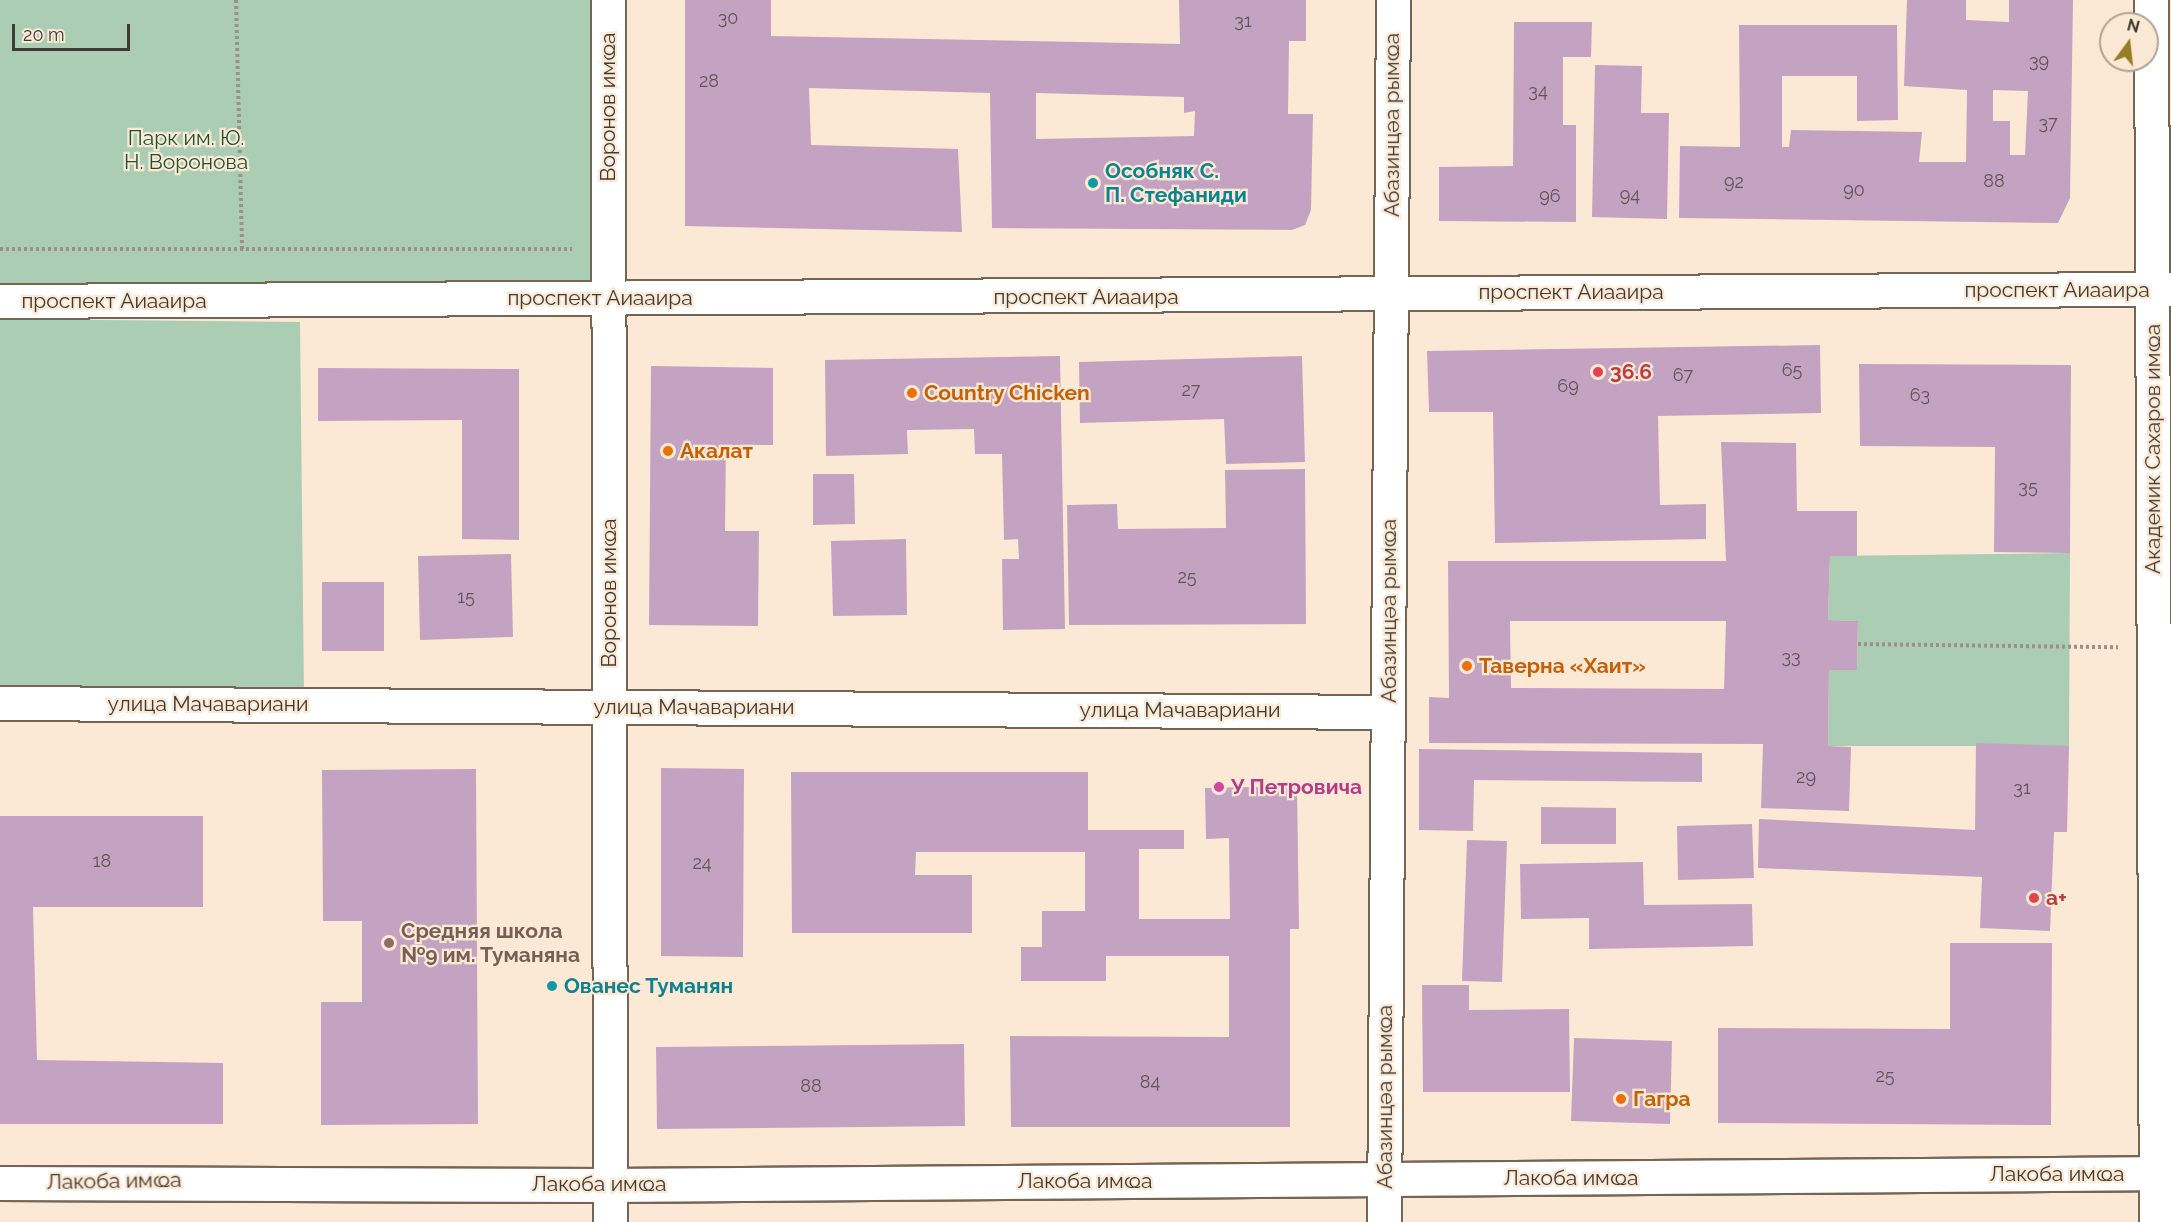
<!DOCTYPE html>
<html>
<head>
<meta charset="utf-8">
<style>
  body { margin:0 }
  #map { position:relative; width:2171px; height:1222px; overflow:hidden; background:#fbe9d5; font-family:Raleway,sans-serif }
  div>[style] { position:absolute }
  .green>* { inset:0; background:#abcdb3 }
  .building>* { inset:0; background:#c4a3c2 }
  .path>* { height:4px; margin-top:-2px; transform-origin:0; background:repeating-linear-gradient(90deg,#9d9183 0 3px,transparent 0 6px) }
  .roads { filter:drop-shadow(2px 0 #756554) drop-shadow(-2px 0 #756554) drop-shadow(0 2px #756554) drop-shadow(0 -2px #756554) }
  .street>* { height:33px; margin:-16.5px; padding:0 16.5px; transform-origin:16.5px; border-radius:16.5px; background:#fff }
  .secondary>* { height:33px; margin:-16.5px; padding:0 16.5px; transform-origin:16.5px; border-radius:16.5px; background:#fff }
  .dots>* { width:16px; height:16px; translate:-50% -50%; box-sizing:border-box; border:3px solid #fbe9d5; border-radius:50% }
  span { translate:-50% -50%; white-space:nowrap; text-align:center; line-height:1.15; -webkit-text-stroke:4.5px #fbe9d5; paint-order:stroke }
  .number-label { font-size:18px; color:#625456 }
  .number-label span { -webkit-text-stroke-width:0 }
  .street-label { font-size:21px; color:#413a32 }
  .park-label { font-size:21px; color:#1b5631 }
  .culture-label { font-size:21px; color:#0d838f; font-weight:700 }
  .left { translate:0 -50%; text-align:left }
  .health-label { font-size:21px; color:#be3a42; font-weight:700 }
  .food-label { font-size:21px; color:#c56008; font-weight:700 }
  .hotel-label { font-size:21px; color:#b23c85; font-weight:700 }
  .education-label { font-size:21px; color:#785e54; font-weight:700 }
  .north { position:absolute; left:2099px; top:12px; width:60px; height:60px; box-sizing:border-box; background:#fbe9d5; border:2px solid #b1a394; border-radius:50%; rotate:15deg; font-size:16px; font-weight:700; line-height:24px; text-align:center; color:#413a32 }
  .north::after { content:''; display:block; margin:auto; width:21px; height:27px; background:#967e25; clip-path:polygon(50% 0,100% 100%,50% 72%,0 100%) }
  .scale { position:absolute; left:12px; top:24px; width:118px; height:27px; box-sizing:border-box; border:3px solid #413a32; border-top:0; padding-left:8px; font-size:18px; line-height:21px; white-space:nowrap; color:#413a32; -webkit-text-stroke:4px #fbe9d5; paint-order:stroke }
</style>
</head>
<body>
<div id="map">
  <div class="green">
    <div style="clip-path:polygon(0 0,608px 0,608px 298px,0 301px)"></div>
    <div style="clip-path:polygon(0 319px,300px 322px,304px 696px,0 693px)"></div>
    <div style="clip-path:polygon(2070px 553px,2069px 746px,1828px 746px,1829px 670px,1857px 670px,1858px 621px,1828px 620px,1830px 556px)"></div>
  </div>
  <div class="building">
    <div style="clip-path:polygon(evenodd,685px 0,771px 0,771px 36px,1180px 44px,1179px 0,1306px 0,1306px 41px,1289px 41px,1288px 114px,1313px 114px,1311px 210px,1305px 225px,1292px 230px,992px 228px,990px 93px,809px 88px,811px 145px,958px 149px,962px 232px,685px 226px,685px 0,1036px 93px,1184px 97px,1184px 113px,1195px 111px,1194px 136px,1036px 139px,1036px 93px)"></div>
    <div style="clip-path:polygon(evenodd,1907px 0,1966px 0,1966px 20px,2009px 22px,2009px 0,2073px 0,2070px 198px,2058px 223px,1679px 218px,1680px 146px,1740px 147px,1739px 25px,1897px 25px,1898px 120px,1857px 121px,1857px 76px,1782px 76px,1782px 147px,1789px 147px,1791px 130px,1922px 132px,1919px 162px,1966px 162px,1967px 90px,1904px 86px,1907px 0,1993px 90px,2028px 91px,2025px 155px,2010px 155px,2010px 121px,1993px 121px,1993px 90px)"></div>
    <div style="clip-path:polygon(1514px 22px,1592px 22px,1591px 57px,1563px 57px,1563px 125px,1576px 125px,1576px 222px,1439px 221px,1439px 167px,1513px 166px)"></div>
    <div style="clip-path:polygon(1595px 65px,1642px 66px,1641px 113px,1669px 113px,1667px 219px,1592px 217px)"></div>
    <div style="clip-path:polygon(1820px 345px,1821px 413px,1658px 416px,1660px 505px,1706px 504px,1706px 539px,1495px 543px,1493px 412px,1429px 412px,1427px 351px)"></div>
    <div style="clip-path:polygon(1060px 356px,1065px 629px,1003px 630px,1002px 559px,1019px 559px,1018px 539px,1004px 540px,1002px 454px,975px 454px,974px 429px,907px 430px,908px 454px,826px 456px,825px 360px)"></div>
    <div style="clip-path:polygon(1302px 356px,1305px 462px,1226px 464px,1224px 419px,1080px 423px,1079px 362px)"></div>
    <div style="clip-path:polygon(1859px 364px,2071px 365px,2070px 553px,1994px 552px,1995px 447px,1860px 446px)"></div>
    <div style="clip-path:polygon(651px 366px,773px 368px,773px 445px,726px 445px,725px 531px,759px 531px,758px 626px,649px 625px)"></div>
    <div style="clip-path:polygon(318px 368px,519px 369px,519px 540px,462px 539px,462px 420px,318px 421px)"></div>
    <div style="clip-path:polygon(evenodd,1721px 442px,1796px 443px,1797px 511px,1857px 511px,1857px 556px,1830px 556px,1828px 620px,1858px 621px,1857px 670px,1829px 670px,1828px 746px,1851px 747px,1849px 811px,1761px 808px,1763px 744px,1429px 743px,1429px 697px,1449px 698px,1448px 561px,1726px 561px,1721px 442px,1510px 621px,1726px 621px,1724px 689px,1511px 688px,1510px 621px)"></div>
    <div style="clip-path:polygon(1305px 469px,1306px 624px,1069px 625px,1067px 505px,1117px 504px,1118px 529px,1226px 528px,1225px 470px)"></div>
    <div style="clip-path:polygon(813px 474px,854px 474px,855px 524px,813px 525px)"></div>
    <div style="clip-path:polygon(906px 539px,907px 615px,833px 616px,831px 541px)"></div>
    <div style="clip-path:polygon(511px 554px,513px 637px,420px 640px,418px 556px)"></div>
    <div style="clip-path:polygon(322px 582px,384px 582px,384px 651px,322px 651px)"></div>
    <div style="clip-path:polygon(1976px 743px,2069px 746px,2067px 832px,2054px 832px,2050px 931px,1980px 928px,1982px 877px,1758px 868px,1759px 819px,1975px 830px)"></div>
    <div style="clip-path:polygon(1419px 749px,1702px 753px,1702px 782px,1474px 780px,1473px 831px,1419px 830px)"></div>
    <div style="clip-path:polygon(661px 768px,744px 769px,743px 957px,661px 956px)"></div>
    <div style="clip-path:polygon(476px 769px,478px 1124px,321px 1125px,321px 1002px,362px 1002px,362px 921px,323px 921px,322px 770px)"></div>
    <div style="clip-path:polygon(791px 772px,1088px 772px,1088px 830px,1184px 830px,1184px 849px,1139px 849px,1139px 919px,1230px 919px,1229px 838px,1206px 839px,1205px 788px,1297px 786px,1299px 929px,1290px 929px,1290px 1127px,1011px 1127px,1010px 1036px,1229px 1037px,1229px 956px,1106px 956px,1106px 981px,1021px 981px,1021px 947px,1042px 947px,1042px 911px,1085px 911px,1085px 852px,916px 852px,915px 875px,972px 875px,972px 933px,792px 933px)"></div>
    <div style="clip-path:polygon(1541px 807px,1616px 808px,1616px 844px,1541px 844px)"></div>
    <div style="clip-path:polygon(0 816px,203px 816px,203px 907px,33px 907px,37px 1060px,223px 1063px,223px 1124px,0 1124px)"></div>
    <div style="clip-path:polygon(1752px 824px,1754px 878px,1678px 880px,1677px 826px)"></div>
    <div style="clip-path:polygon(1467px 840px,1507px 841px,1502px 982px,1462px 981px)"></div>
    <div style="clip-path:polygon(1643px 862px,1644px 905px,1752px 904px,1753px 946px,1589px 949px,1589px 918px,1521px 919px,1520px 864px)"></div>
    <div style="clip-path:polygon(1950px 943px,2052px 943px,2051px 1125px,1718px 1123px,1718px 1028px,1950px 1029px)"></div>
    <div style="clip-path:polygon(1422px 985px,1469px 985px,1469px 1010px,1569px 1009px,1570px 1092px,1423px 1092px)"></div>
    <div style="clip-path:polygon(1574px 1038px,1672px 1041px,1670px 1124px,1571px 1121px)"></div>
    <div style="clip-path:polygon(964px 1044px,965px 1126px,657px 1129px,656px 1047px)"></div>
  </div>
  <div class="path">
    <div style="left:236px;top:0;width:252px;rotate:88.6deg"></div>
    <div style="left:0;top:249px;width:572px"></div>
    <div style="left:1858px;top:644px;width:260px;rotate:0.7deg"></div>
  </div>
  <div class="roads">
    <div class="street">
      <div style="left:608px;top:0;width:1222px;rotate:89.91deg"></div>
      <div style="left:2151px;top:0;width:1222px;rotate:89.77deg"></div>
      <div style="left:0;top:301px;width:2171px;rotate:-0.32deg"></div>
      <div style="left:0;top:703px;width:1388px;rotate:0.37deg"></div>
      <div style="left:1384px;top:1222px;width:1222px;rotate:-89.58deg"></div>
    </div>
    <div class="secondary">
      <div style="left:0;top:1183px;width:610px;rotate:0.19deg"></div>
      <div style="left:610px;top:1185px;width:1561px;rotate:-0.44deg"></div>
    </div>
  </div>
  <div class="dots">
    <div style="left:1093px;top:183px;background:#0f9aa8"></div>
    <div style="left:1598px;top:372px;background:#e0444e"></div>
    <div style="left:912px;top:393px;background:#e8710a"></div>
    <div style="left:668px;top:451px;background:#e8710a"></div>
    <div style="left:1467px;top:666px;background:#e8710a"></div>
    <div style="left:1219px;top:787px;background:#d1479c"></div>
    <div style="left:2034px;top:898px;background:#e0444e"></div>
    <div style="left:389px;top:943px;background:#8d6e63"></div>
    <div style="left:552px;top:986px;background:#0f9aa8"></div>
    <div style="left:1621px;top:1099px;background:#e8710a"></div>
  </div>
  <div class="number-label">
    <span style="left:728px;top:18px">30</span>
    <span style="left:1243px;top:21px">31</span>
    <span style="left:2039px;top:61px">39</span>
    <span style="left:709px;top:81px">28</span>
    <span style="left:1538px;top:91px">34</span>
    <span style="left:2048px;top:123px">37</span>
    <span style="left:1994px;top:181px">88</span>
    <span style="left:1734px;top:182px">92</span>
    <span style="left:1854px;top:190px">90</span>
    <span style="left:1630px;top:195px">94</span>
    <span style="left:1550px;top:196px">96</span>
    <span style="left:1792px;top:370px">65</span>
    <span style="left:1683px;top:375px">67</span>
    <span style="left:1568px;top:386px">69</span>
    <span style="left:1191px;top:390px">27</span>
    <span style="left:1920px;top:395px">63</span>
    <span style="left:2028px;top:487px">35</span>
    <span style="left:1187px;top:577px">25</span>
    <span style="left:466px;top:597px">15</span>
    <span style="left:1791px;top:657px">33</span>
    <span style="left:1806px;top:777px">29</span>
    <span style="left:2022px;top:788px">31</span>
    <span style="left:102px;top:861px">18</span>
    <span style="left:702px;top:863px">24</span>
    <span style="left:1885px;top:1076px">25</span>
    <span style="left:1150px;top:1082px">84</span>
    <span style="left:811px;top:1086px">88</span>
  </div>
  <div class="street-label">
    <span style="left:608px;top:107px;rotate:-90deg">Воронов имҩа</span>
    <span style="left:1392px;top:125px;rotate:-90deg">Абазинцәа рымҩа</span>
    <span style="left:2057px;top:290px">проспект Аиааира</span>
    <span style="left:1571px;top:292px">проспект Аиааира</span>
    <span style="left:1086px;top:297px">проспект Аиааира</span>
    <span style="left:600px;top:298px">проспект Аиааира</span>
    <span style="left:114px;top:301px">проспект Аиааира</span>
    <span style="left:2153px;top:449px;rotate:-90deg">Академик Сахаров имҩа</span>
    <span style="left:609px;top:593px;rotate:-90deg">Воронов имҩа</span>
    <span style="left:1389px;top:611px;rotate:-90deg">Абазинцәа рымҩа</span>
    <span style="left:208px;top:704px">улица Мачавариани</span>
    <span style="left:694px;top:707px">улица Мачавариани</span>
    <span style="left:1180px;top:710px">улица Мачавариани</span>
    <span style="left:1385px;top:1097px;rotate:-90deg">Абазинцәа рымҩа</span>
    <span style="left:2057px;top:1174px">Лакоба имҩа</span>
    <span style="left:1571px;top:1178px">Лакоба имҩа</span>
    <span style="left:114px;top:1181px;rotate:-1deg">Лакоба имҩа</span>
    <span style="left:1085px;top:1181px">Лакоба имҩа</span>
    <span style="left:599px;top:1184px">Лакоба имҩа</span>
  </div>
  <div class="park-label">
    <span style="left:186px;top:150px">Парк им. Ю.<br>Н. Воронова</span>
  </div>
  <div class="culture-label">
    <span class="left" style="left:1105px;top:183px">Особняк С.<br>П. Стефаниди</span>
    <span class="left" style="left:564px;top:986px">Ованес Туманян</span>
  </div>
  <div class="health-label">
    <span class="left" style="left:1610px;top:372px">36.6</span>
    <span class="left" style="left:2046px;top:898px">а+</span>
  </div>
  <div class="food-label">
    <span class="left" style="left:924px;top:393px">Country Chicken</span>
    <span class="left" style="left:680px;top:451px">Акалат</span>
    <span class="left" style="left:1479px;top:666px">Таверна «Хаит»</span>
    <span class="left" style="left:1633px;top:1099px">Гагра</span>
  </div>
  <div class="hotel-label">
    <span class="left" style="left:1231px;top:787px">У Петровича</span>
  </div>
  <div class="education-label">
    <span class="left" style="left:401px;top:943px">Средняя школа<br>№9 им. Туманяна</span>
  </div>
  <div class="north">N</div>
  <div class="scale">20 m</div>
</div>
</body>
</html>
